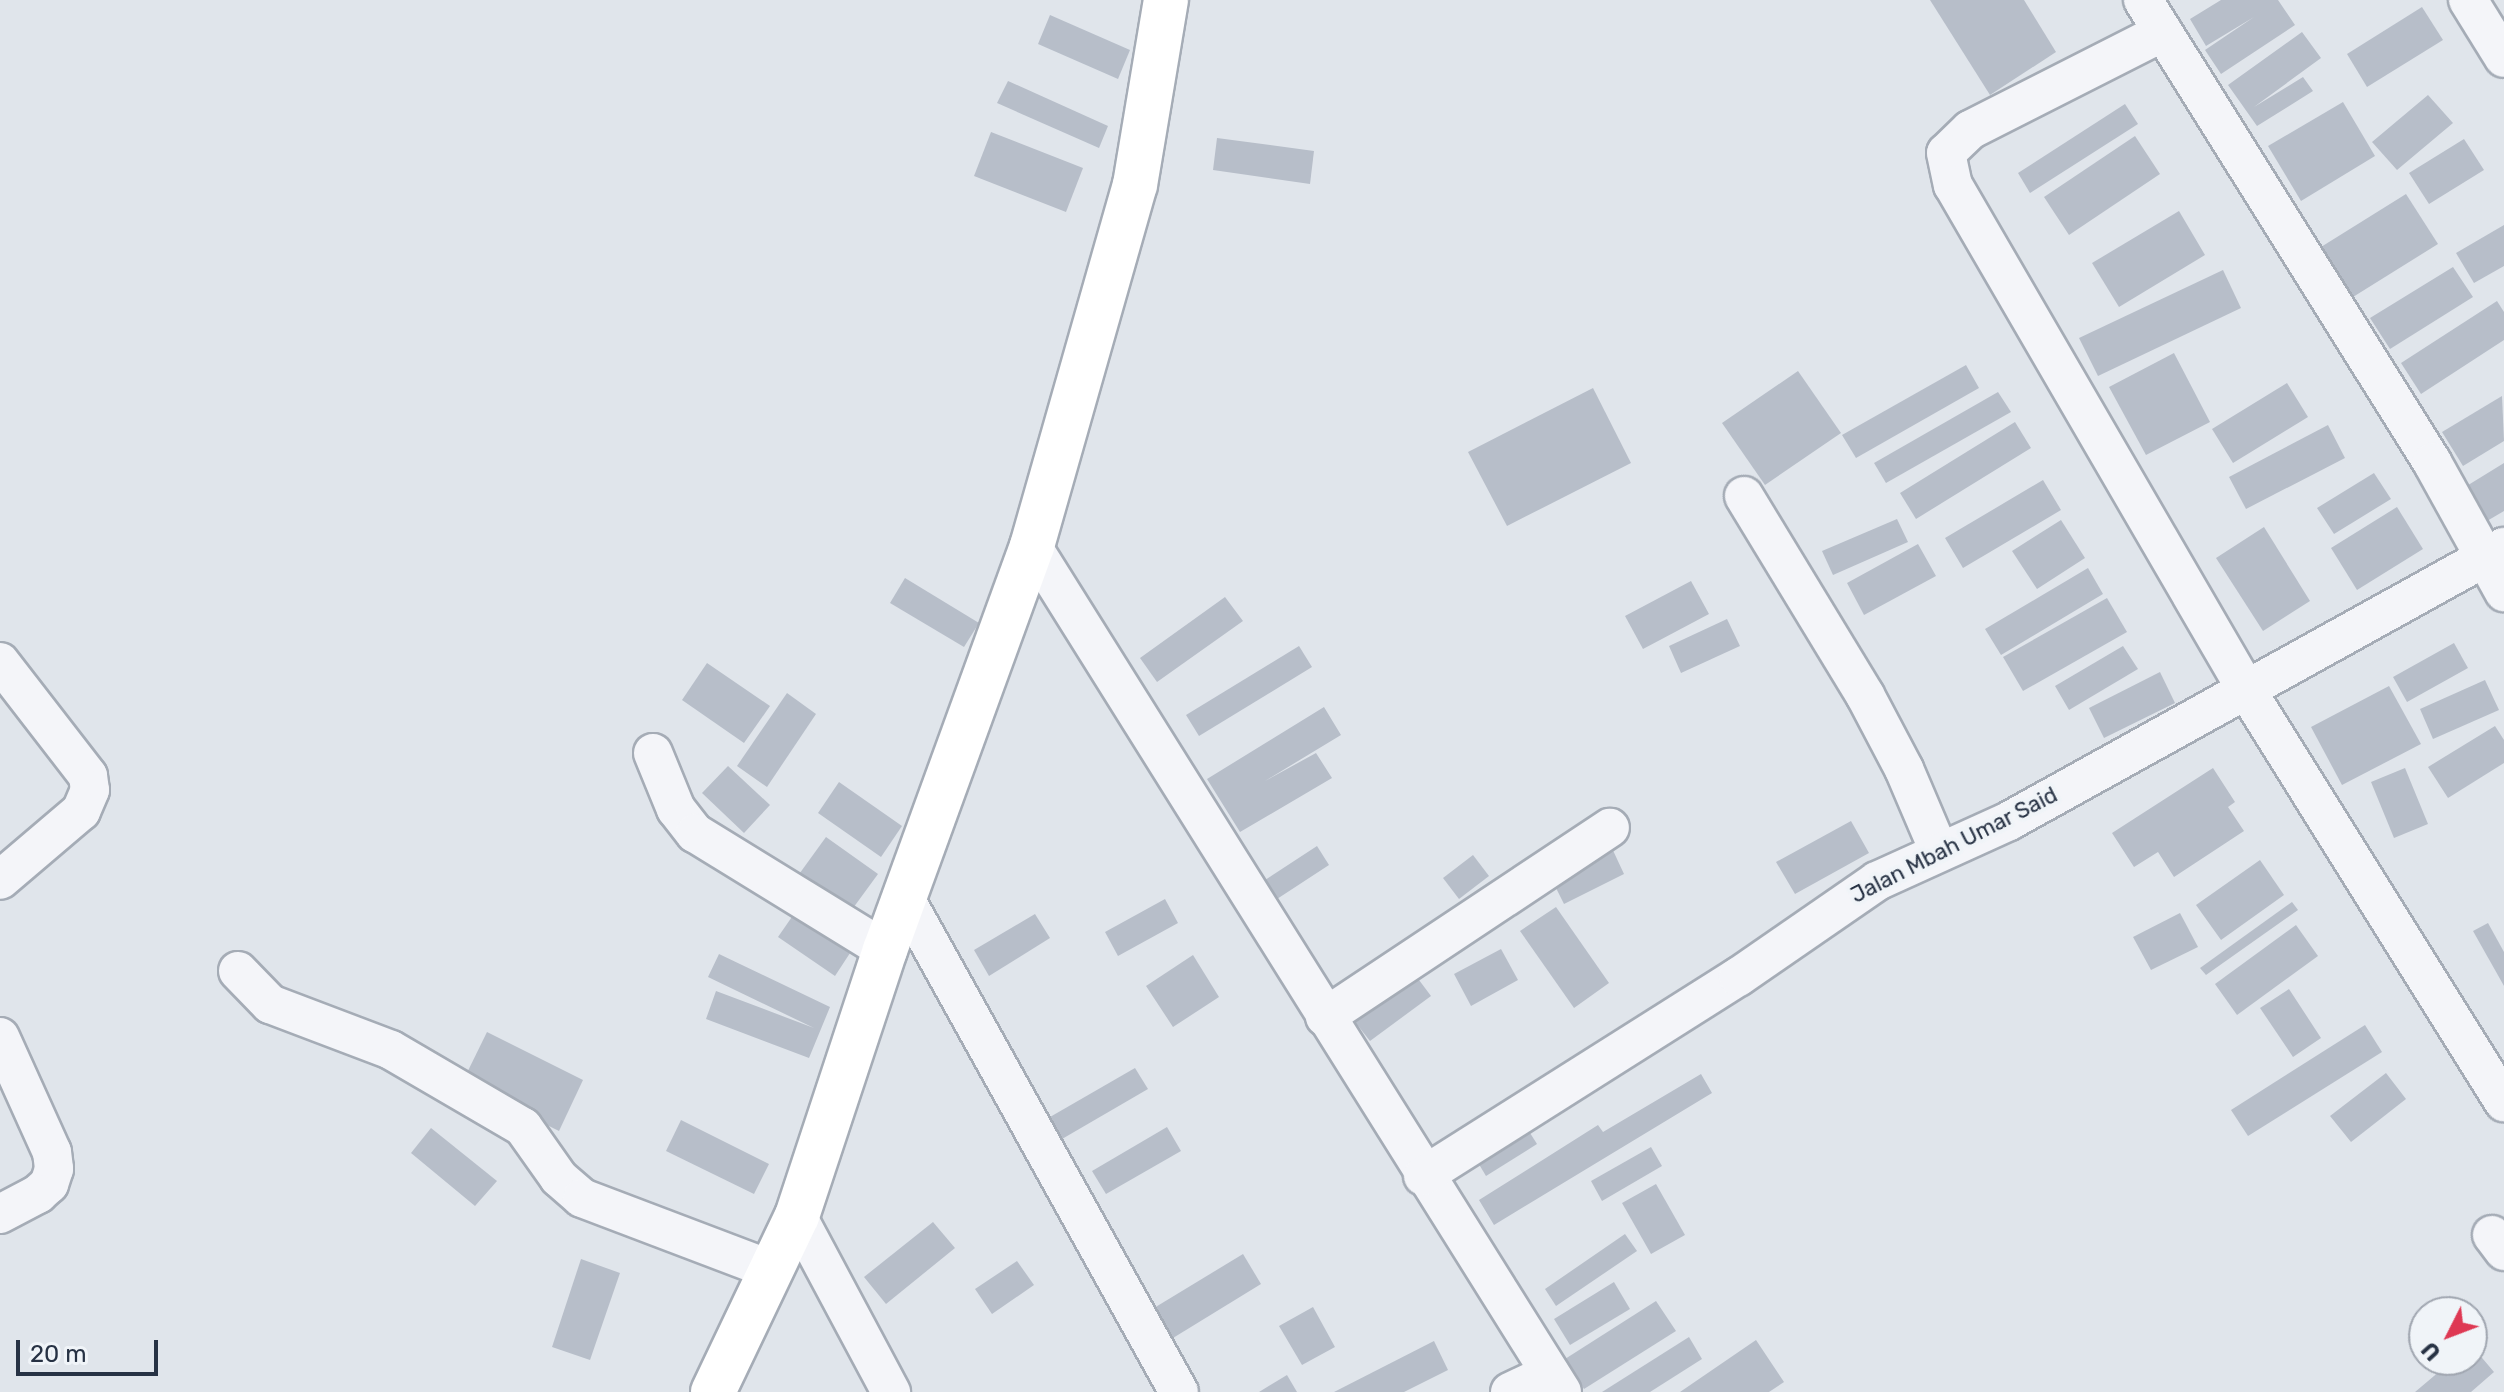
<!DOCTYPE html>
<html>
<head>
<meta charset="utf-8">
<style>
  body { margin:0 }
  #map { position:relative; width:2504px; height:1392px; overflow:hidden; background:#e0e5eb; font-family:Rubik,sans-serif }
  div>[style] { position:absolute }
  .building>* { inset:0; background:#b7bec9 }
  .roads { filter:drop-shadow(2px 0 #a5acb6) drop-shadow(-2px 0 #a5acb6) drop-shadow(0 2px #a5acb6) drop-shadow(0 -2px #a5acb6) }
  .street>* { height:38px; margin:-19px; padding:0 19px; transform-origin:19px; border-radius:19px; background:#f4f5f9 }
  .secondary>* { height:44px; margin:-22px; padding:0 22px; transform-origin:22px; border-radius:22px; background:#fff }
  span { translate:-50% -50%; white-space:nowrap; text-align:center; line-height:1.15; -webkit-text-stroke:8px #f0f4f8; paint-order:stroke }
  .street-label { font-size:22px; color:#273244 }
  .north { position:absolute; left:2408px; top:1296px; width:80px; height:80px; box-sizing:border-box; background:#f0f4f8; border:2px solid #a0a6b0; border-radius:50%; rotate:228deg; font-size:22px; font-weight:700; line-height:32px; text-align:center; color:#273244 }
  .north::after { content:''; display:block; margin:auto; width:28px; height:36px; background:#de3853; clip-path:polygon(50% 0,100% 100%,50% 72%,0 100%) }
  .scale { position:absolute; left:16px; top:1340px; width:142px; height:36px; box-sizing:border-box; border:4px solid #273244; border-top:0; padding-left:10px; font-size:24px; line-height:28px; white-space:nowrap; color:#273244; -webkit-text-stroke:6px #f0f4f8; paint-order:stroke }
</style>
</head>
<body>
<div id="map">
  <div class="building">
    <div style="clip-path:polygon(1930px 0,2024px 0,2056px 52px,1990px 95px)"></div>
    <div style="clip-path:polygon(2221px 0,2278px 0,2295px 25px,2221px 74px,2205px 50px,2254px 17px,2206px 46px,2190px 19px)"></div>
    <div style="clip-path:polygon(2422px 7px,2443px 40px,2367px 87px,2347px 54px)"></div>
    <div style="clip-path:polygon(1050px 15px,1130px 50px,1118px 79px,1038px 44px)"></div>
    <div style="clip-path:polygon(2302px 32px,2321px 58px,2254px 107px,2303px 77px,2313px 91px,2257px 126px,2228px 85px)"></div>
    <div style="clip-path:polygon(1008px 81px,1108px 126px,1099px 148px,997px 103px)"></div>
    <div style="clip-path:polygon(2428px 95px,2453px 123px,2397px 170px,2372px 142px)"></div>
    <div style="clip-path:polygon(2343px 102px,2375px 156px,2301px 201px,2268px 146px)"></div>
    <div style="clip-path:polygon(2125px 104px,2138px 124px,2030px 193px,2018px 173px)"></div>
    <div style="clip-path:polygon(991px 132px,1083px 168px,1066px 212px,974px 176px)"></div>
    <div style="clip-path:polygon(2135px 136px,2160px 174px,2069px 235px,2044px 197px)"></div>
    <div style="clip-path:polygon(1217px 138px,1314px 151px,1310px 184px,1213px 170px)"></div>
    <div style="clip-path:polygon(2464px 139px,2484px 170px,2429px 204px,2409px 173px)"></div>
    <div style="clip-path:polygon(2406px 194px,2438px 244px,2353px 297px,2321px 247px)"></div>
    <div style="clip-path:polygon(2179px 211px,2205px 255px,2119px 307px,2092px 263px)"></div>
    <div style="clip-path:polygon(2504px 225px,2504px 266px,2474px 283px,2456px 253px)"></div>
    <div style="clip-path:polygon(2453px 267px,2473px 297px,2390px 349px,2370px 318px)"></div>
    <div style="clip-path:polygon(2223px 270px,2241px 308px,2098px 376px,2079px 338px)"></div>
    <div style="clip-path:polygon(2497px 301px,2504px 312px,2504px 340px,2421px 394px,2401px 363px)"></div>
    <div style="clip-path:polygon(2174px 353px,2210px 422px,2146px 455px,2109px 387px)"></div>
    <div style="clip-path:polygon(1966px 365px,1979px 388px,1856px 458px,1842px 435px)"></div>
    <div style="clip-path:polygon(1798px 371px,1841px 433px,1765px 485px,1722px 423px)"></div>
    <div style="clip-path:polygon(2287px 383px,2308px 417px,2233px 463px,2212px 429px)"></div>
    <div style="clip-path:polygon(1593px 388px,1631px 463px,1507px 526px,1468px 452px)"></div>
    <div style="clip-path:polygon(1998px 392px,2011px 412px,1886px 483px,1874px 463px)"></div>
    <div style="clip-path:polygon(2502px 396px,2504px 441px,2463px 466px,2442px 432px)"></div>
    <div style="clip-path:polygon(2015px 422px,2031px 448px,1916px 519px,1900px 493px)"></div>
    <div style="clip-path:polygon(2328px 425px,2345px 458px,2246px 509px,2229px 477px)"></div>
    <div style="clip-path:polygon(2504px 463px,2504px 511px,2487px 521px,2465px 487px)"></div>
    <div style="clip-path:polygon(2374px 473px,2391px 499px,2334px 534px,2317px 508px)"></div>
    <div style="clip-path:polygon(2043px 480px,2061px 510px,1963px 568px,1945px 538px)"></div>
    <div style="clip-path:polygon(2397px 507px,2423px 549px,2357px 590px,2331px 548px)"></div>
    <div style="clip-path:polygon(1897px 519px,1908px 542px,1833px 575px,1822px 551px)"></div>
    <div style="clip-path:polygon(2061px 520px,2085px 558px,2037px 589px,2012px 551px)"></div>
    <div style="clip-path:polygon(2264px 527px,2310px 601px,2263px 631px,2216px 558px)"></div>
    <div style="clip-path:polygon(1918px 544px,1936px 576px,1864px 615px,1847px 583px)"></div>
    <div style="clip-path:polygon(2088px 568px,2103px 594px,2001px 655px,1985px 629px)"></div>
    <div style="clip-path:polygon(905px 578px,979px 623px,964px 647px,890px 603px)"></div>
    <div style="clip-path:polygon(1691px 581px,1709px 614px,1643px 649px,1625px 616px)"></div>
    <div style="clip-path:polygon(1225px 597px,1243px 621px,1157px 682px,1140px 658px)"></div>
    <div style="clip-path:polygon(2107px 598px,2127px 632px,2023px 691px,2003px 657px)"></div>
    <div style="clip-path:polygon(1727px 619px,1740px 646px,1681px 673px,1669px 646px)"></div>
    <div style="clip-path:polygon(2454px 643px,2468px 668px,2407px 702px,2393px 677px)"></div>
    <div style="clip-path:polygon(1299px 646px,1312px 667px,1199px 736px,1186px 715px)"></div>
    <div style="clip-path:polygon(2123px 646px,2138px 669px,2069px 710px,2055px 686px)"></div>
    <div style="clip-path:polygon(707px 663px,770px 706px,744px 743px,682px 700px)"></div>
    <div style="clip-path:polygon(2160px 672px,2175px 703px,2104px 738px,2089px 708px)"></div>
    <div style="clip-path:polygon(2485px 680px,2499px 710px,2433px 739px,2420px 709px)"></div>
    <div style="clip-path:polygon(2389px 686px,2421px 744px,2342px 785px,2311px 727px)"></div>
    <div style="clip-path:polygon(787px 693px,816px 714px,767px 787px,737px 766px)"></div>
    <div style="clip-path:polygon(1324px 707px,1341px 735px,1265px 781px,1316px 753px,1332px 778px,1240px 832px,1207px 779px)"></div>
    <div style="clip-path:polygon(2495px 726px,2504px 740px,2504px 763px,2448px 798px,2428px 767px)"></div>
    <div style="clip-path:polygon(728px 766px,770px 805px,744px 833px,702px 793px)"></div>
    <div style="clip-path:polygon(2213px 768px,2235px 802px,2228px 807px,2244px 831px,2174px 877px,2158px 852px,2134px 867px,2112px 833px)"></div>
    <div style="clip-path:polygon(2405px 768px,2428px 824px,2394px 838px,2371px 782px)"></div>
    <div style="clip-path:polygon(839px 782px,902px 826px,881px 857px,818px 813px)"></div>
    <div style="clip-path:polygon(1851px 821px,1869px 853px,1795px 894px,1776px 862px)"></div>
    <div style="clip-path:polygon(826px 837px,878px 874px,848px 915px,797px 877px)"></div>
    <div style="clip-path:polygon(1610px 844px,1624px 874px,1564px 904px,1549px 874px)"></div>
    <div style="clip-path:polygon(1317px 846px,1329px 865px,1277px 899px,1265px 880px)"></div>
    <div style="clip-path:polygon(1473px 855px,1489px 876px,1459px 899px,1443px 878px)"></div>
    <div style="clip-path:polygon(2260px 860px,2284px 895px,2221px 940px,2196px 905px)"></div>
    <div style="clip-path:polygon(1165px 899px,1178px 923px,1118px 956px,1105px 932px)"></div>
    <div style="clip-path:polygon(2292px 902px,2298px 910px,2206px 975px,2200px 968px)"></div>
    <div style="clip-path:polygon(1556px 907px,1609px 983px,1574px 1008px,1520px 931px)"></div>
    <div style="clip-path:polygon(796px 911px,852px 950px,835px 976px,778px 937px)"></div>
    <div style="clip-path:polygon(2180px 913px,2198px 947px,2151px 970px,2133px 937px)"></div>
    <div style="clip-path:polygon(1035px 914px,1050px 938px,989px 976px,974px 950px)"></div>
    <div style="clip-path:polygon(2488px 923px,2504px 952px,2504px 986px,2473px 931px)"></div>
    <div style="clip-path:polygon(2296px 925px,2318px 956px,2237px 1015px,2215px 984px)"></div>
    <div style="clip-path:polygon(1501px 949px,1518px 980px,1471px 1006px,1454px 974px)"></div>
    <div style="clip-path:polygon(719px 954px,830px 1007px,809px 1058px,706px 1019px,716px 991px,814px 1028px,708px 977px)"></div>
    <div style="clip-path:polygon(1193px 955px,1219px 997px,1173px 1027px,1146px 986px)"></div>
    <div style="clip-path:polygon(1410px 968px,1431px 996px,1370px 1041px,1348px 1013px)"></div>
    <div style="clip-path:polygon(2289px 989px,2321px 1038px,2293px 1057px,2260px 1008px)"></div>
    <div style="clip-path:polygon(2365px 1025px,2382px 1052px,2248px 1136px,2231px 1110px)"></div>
    <div style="clip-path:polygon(487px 1032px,583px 1080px,559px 1131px,462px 1083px)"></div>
    <div style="clip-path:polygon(1135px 1068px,1148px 1089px,1062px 1139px,1050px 1117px)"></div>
    <div style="clip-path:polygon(2386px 1073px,2406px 1099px,2351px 1142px,2330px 1116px)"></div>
    <div style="clip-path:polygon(1701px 1074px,1712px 1093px,1494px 1225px,1479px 1200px,1598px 1125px,1603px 1132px)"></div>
    <div style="clip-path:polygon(681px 1120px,769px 1164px,754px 1194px,666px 1151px)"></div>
    <div style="clip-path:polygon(1525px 1125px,1537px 1144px,1486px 1176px,1474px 1156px)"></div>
    <div style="clip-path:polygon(1167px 1127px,1181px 1151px,1106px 1194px,1092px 1171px)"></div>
    <div style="clip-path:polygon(431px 1128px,497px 1181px,475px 1206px,411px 1153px)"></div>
    <div style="clip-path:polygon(1651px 1147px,1662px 1166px,1602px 1201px,1591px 1181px)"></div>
    <div style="clip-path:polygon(1656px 1184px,1685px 1235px,1651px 1254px,1622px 1203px)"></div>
    <div style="clip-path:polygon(933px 1222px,955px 1248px,886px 1304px,864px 1277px)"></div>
    <div style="clip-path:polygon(1625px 1234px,1637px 1251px,1556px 1306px,1545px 1289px)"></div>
    <div style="clip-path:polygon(1243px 1254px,1261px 1284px,1173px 1338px,1154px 1308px)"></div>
    <div style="clip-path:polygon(581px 1259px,620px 1273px,590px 1360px,552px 1347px)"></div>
    <div style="clip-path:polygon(1017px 1261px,1034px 1285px,992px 1314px,975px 1289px)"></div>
    <div style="clip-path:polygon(1614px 1282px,1630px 1309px,1570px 1345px,1554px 1319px)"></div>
    <div style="clip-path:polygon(1656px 1301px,1676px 1331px,1584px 1389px,1565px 1359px)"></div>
    <div style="clip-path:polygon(1313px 1307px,1335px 1347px,1302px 1365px,1279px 1326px)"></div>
    <div style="clip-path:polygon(1689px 1337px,1702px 1359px,1650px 1392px,1602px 1392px)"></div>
    <div style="clip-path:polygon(1756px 1340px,1784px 1382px,1769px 1392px,1680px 1392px)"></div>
    <div style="clip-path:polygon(1434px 1341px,1448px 1370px,1404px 1392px,1334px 1392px)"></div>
    <div style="clip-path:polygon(2472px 1346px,2494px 1372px,2471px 1392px,2415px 1392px,2453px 1360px,2472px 1360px)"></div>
    <div style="clip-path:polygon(1287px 1375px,1297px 1392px,1259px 1392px)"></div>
  </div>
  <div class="roads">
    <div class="street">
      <div style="left:2143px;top:0;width:545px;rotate:57.97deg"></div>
      <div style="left:2432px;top:462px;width:149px;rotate:61deg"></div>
      <div style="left:2468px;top:0;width:68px;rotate:58.2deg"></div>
      <div style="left:2163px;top:32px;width:216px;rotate:153.1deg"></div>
      <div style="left:1970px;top:130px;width:33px;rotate:136deg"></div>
      <div style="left:1946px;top:153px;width:33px;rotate:78deg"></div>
      <div style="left:1953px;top:185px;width:585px;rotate:59.84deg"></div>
      <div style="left:2247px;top:691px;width:485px;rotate:58deg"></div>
      <div style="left:1744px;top:496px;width:233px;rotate:58.7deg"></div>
      <div style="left:1865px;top:695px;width:84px;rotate:62.2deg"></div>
      <div style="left:1904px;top:769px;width:89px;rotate:66.9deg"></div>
      <div style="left:1032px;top:546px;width:998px;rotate:57.93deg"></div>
      <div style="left:0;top:662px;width:144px;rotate:52.3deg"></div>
      <div style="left:88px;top:776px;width:14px;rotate:82deg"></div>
      <div style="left:90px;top:790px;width:23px;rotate:113deg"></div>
      <div style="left:81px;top:811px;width:106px;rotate:139.6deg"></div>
      <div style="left:653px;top:753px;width:61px;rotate:67.7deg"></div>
      <div style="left:676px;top:809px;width:31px;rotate:52deg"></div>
      <div style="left:695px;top:833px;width:223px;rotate:31.6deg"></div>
      <div style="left:904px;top:897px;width:566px;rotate:60.95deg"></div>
      <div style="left:238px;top:971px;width:46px;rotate:45.9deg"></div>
      <div style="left:270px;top:1004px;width:129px;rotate:20.8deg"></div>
      <div style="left:391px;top:1050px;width:153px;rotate:30.3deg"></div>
      <div style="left:523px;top:1127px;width:62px;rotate:54.8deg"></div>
      <div style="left:559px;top:1178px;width:30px;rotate:41deg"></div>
      <div style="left:582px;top:1198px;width:203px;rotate:20.8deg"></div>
      <div style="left:1325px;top:1017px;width:342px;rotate:-33.6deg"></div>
      <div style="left:0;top:1037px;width:126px;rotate:65.7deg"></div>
      <div style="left:52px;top:1152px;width:17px;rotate:83deg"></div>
      <div style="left:54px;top:1169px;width:16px;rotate:108deg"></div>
      <div style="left:49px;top:1184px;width:15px;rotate:138deg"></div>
      <div style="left:38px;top:1194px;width:43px;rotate:152.2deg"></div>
      <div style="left:1423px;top:1176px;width:373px;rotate:-32.3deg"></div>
      <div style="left:1738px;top:977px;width:169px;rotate:-34.6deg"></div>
      <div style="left:1877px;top:881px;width:145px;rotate:-24.4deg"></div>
      <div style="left:2009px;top:821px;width:566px;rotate:-28.97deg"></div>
      <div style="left:797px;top:1216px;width:200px;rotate:61.9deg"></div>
      <div style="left:2492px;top:1235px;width:20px;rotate:53deg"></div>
      <div style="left:1510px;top:1392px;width:44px;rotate:-25.4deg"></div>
    </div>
    <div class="secondary">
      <div style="left:713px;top:1392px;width:195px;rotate:-64.5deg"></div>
      <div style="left:797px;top:1216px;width:280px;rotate:-71.7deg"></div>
      <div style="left:885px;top:950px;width:430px;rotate:-70deg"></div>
      <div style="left:1032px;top:546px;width:375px;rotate:-74.1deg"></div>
      <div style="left:1135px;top:185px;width:188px;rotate:-80.5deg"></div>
    </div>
  </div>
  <div class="street-label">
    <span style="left:1954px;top:845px;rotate:-27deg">Jalan Mbah Umar Said</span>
  </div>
  <div class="north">U</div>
  <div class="scale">20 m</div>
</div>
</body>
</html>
